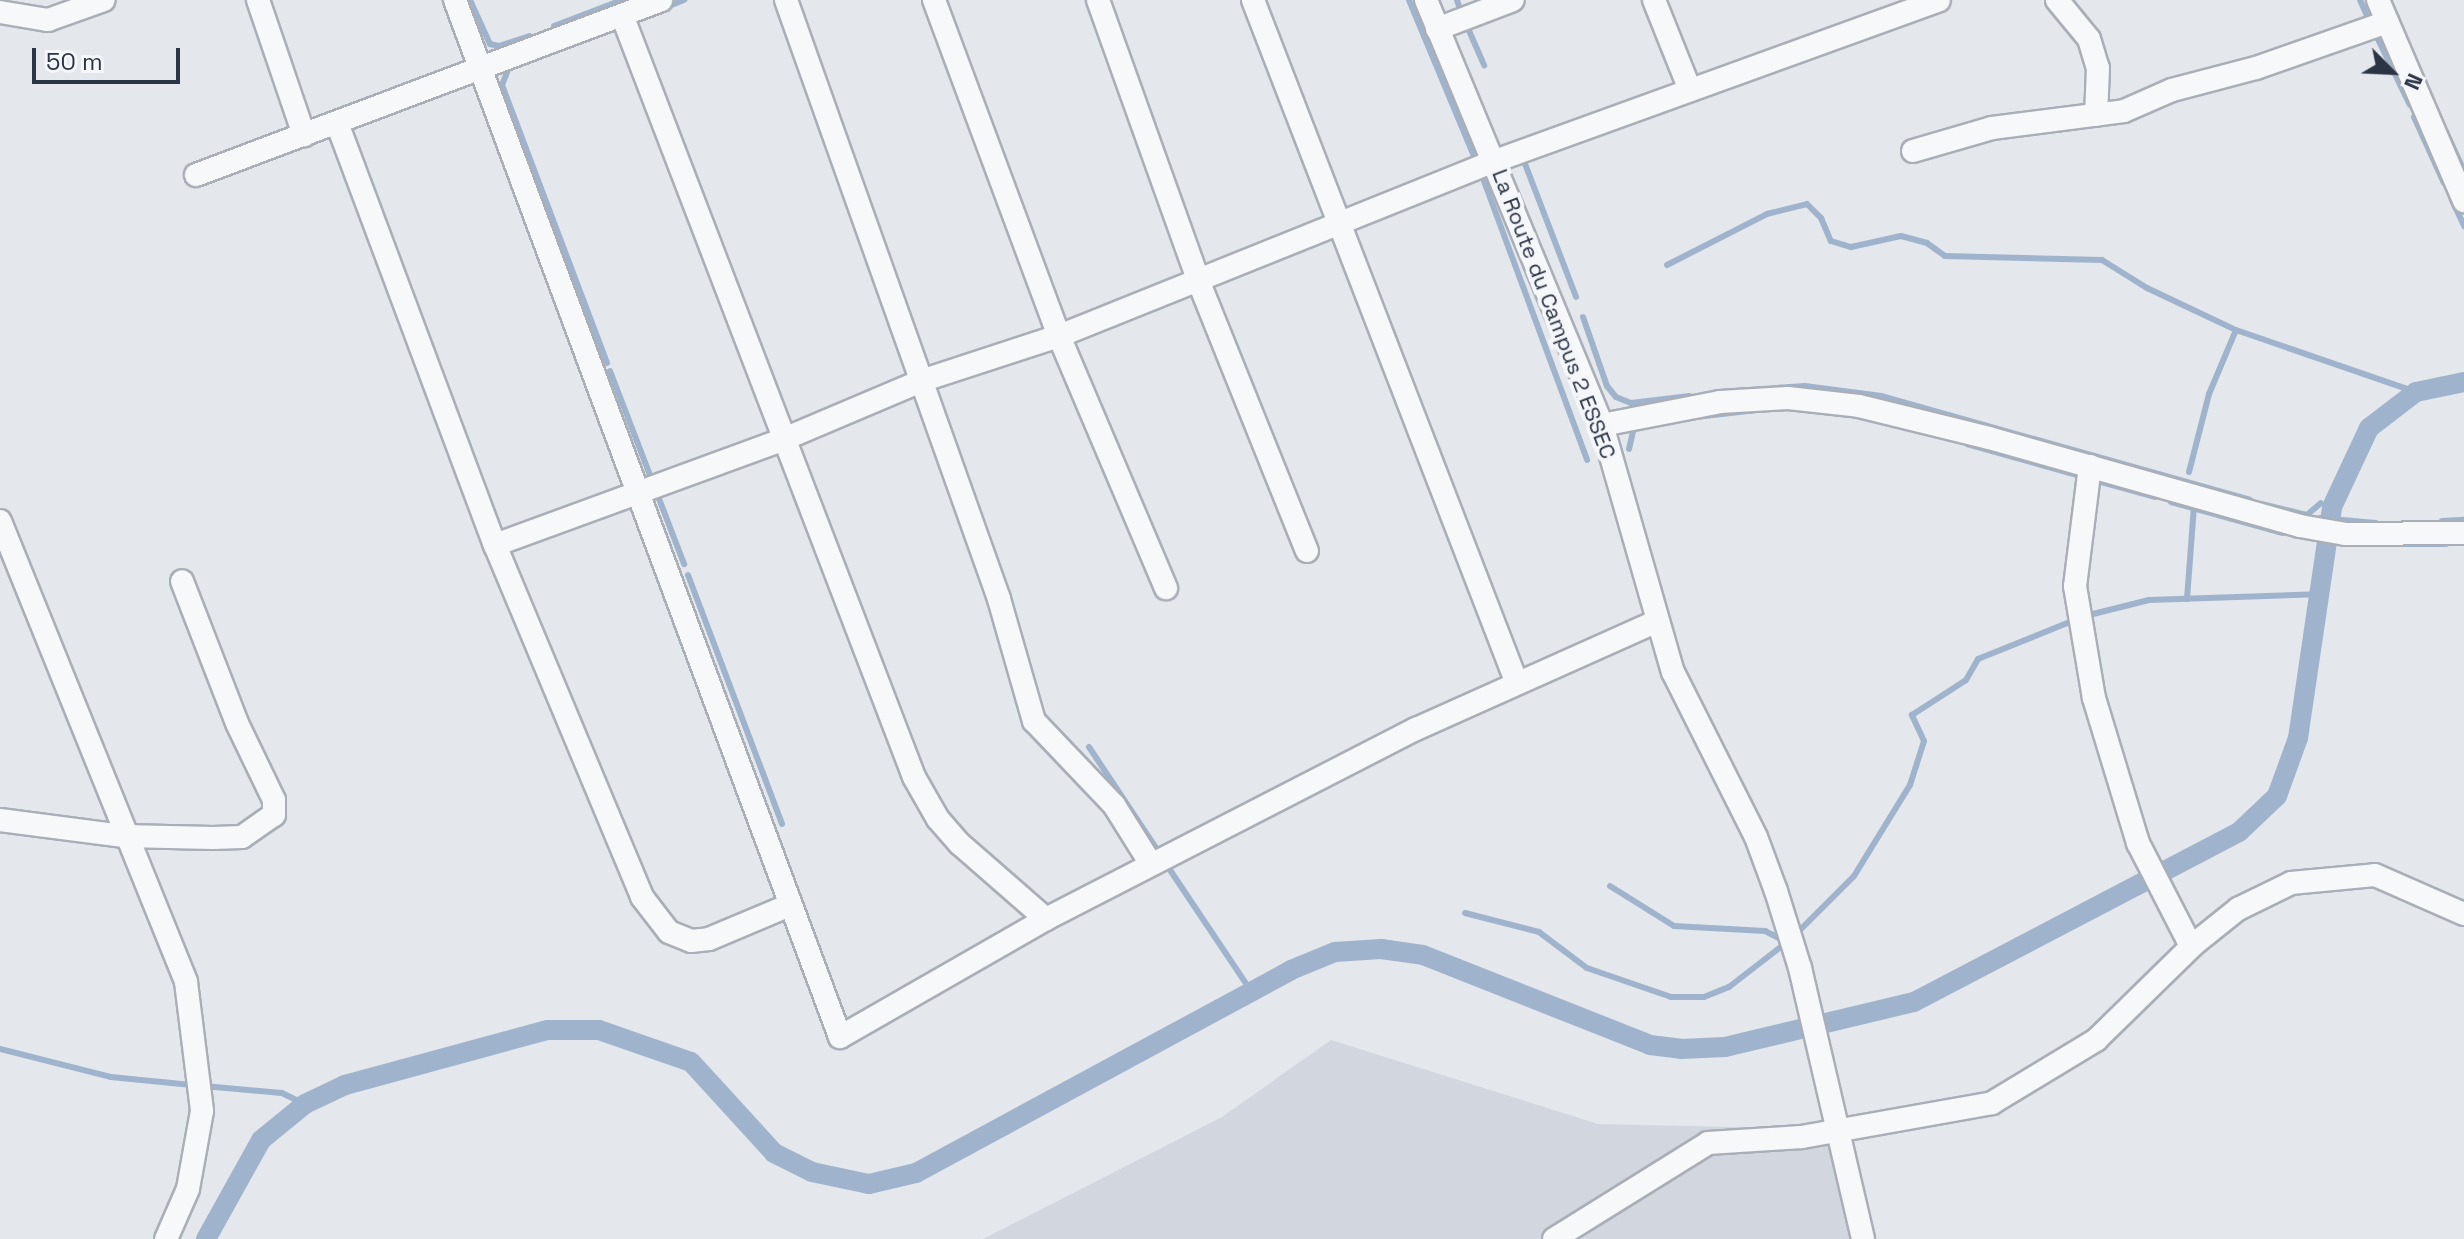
<!DOCTYPE html>
<html>
<head>
<meta charset="utf-8">
<style>
  body { margin:0 }
  #map { position:relative; width:2464px; height:1239px; overflow:hidden; background:#e4e7ec; font-family:"Space Grotesk",sans-serif }
  div>[style] { position:absolute }
  .built>* { inset:0; background:#d2d6de }
  .stream>* { height:6px; margin:-3px; padding:0 3px; transform-origin:3px; border-radius:3px; background:#9fb4cc }
  .canal>* { height:20px; margin:-10px; padding:0 10px; transform-origin:10px; border-radius:10px; background:#9fb4cc }
  .roads { filter:drop-shadow(2px 0 #a9aeb7) drop-shadow(-2px 0 #a9aeb7) drop-shadow(0 2px #a9aeb7) drop-shadow(0 -2px #a9aeb7) }
  .minor>* { height:22px; margin:-11px; padding:0 11px; transform-origin:11px; border-radius:11px; background:#f7f8fa }
  span { translate:-50% -50%; white-space:nowrap; text-align:center; line-height:1.15; -webkit-text-stroke:8px #f4f6f9; paint-order:stroke }
  .street-label { font-size:22px; color:#2b3445 }
  .north { position:absolute; left:2352px; top:32px; width:80px; height:80px; -webkit-text-stroke:6px #f4f6f9; paint-order:stroke; rotate:114deg; font-size:22px; font-weight:700; line-height:32px; text-align:center; color:#2b3445 }
  .north::after { content:''; display:block; margin:auto; width:28px; height:36px; background:#2b3445; clip-path:polygon(50% 0,100% 100%,50% 72%,0 100%) }
  .scale { position:absolute; left:32px; top:48px; width:148px; height:36px; box-sizing:border-box; border:4px solid #2b3445; border-top:0; padding-left:10px; font-size:24px; line-height:28px; white-space:nowrap; color:#2b3445; -webkit-text-stroke:6px #f4f6f9; paint-order:stroke }
</style>
</head>
<body>
<div id="map">
  <div class="built">
    <div style="clip-path:polygon(1331px 1040px,1598px 1124px,1820px 1129px,1835px 1148px,1856px 1239px,983px 1239px,1222px 1117px)"></div>
  </div>
  <div class="stream">
    <div style="left:470px;top:0;width:48px;rotate:65.6deg"></div>
    <div style="left:490px;top:44px;width:9px;rotate:13deg"></div>
    <div style="left:499px;top:46px;width:32px;rotate:-18deg"></div>
    <div style="left:1409px;top:0;width:177px;rotate:67.4deg"></div>
    <div style="left:1457px;top:0;width:13px;rotate:72deg"></div>
    <div style="left:2360px;top:0;width:22px;rotate:66deg"></div>
    <div style="left:664px;top:8px;width:22px;rotate:-22deg"></div>
    <div style="left:554px;top:26px;width:73px;rotate:-20.9deg"></div>
    <div style="left:1467px;top:26px;width:43px;rotate:66.4deg"></div>
    <div style="left:2374px;top:31px;width:82px;rotate:64.1deg"></div>
    <div style="left:509px;top:67px;width:19px;rotate:111deg"></div>
    <div style="left:502px;top:85px;width:297px;rotate:69.3deg"></div>
    <div style="left:2414px;top:117px;width:72px;rotate:65.6deg"></div>
    <div style="left:2446px;top:132px;width:43px;rotate:65.2deg"></div>
    <div style="left:1522px;top:156px;width:151px;rotate:69deg"></div>
    <div style="left:1481px;top:173px;width:306px;rotate:69.7deg"></div>
    <div style="left:2452px;top:200px;width:29px;rotate:65deg"></div>
    <div style="left:1667px;top:265px;width:112px;rotate:-27deg"></div>
    <div style="left:1767px;top:214px;width:41px;rotate:-14deg"></div>
    <div style="left:1807px;top:204px;width:20px;rotate:45deg"></div>
    <div style="left:1821px;top:218px;width:25px;rotate:67deg"></div>
    <div style="left:1831px;top:241px;width:21px;rotate:17deg"></div>
    <div style="left:1851px;top:247px;width:51px;rotate:-12.4deg"></div>
    <div style="left:1901px;top:236px;width:27px;rotate:15deg"></div>
    <div style="left:1927px;top:243px;width:22px;rotate:36deg"></div>
    <div style="left:1945px;top:256px;width:157px;rotate:1.5deg"></div>
    <div style="left:2102px;top:260px;width:53px;rotate:31.9deg"></div>
    <div style="left:2147px;top:288px;width:98px;rotate:25.3deg"></div>
    <div style="left:2236px;top:330px;width:190px;rotate:19deg"></div>
    <div style="left:1583px;top:317px;width:73px;rotate:70.8deg"></div>
    <div style="left:1607px;top:386px;width:14px;rotate:51deg"></div>
    <div style="left:1616px;top:397px;width:16px;rotate:22deg"></div>
    <div style="left:1631px;top:403px;width:59px;rotate:-6.8deg"></div>
    <div style="left:610px;top:371px;width:207px;rotate:69deg"></div>
    <div style="left:1732px;top:391px;width:73px;rotate:-3.9deg"></div>
    <div style="left:1805px;top:386px;width:77px;rotate:7.5deg"></div>
    <div style="left:1881px;top:396px;width:383px;rotate:15.7deg"></div>
    <div style="left:1696px;top:417px;width:61px;rotate:-6.5deg"></div>
    <div style="left:1967px;top:444px;width:122px;rotate:15.8deg"></div>
    <div style="left:1629px;top:449px;width:23px;rotate:-77deg"></div>
    <div style="left:2189px;top:472px;width:81px;rotate:-75.6deg"></div>
    <div style="left:2209px;top:394px;width:69px;rotate:-67.1deg"></div>
    <div style="left:2094px;top:480px;width:63px;rotate:15.6deg"></div>
    <div style="left:2171px;top:502px;width:116px;rotate:15.5deg"></div>
    <div style="left:2261px;top:504px;width:47px;rotate:13.4deg"></div>
    <div style="left:2307px;top:515px;width:18px;rotate:-41deg"></div>
    <div style="left:2320px;top:518px;width:56px;rotate:5.1deg"></div>
    <div style="left:2442px;top:521px;width:22px;rotate:-3deg"></div>
    <div style="left:2346px;top:544px;width:100px"></div>
    <div style="left:688px;top:575px;width:266px;rotate:69.3deg"></div>
    <div style="left:2187px;top:599px;width:93px;rotate:-85.7deg"></div>
    <div style="left:2085px;top:616px;width:66px;rotate:-14deg"></div>
    <div style="left:2149px;top:600px;width:168px;rotate:-2deg"></div>
    <div style="left:1089px;top:747px;width:128px;rotate:56.4deg"></div>
    <div style="left:1166px;top:864px;width:153px;rotate:56.2deg"></div>
    <div style="left:1610px;top:886px;width:75px;rotate:32deg"></div>
    <div style="left:1674px;top:926px;width:91px;rotate:3.1deg"></div>
    <div style="left:1765px;top:931px;width:20px;rotate:27deg"></div>
    <div style="left:1465px;top:913px;width:76px;rotate:14.4deg"></div>
    <div style="left:1539px;top:932px;width:60px;rotate:36.9deg"></div>
    <div style="left:1587px;top:968px;width:89px;rotate:19deg"></div>
    <div style="left:1671px;top:997px;width:33px"></div>
    <div style="left:1704px;top:997px;width:27px;rotate:-22deg"></div>
    <div style="left:1729px;top:987px;width:73px;rotate:-37.8deg"></div>
    <div style="left:1795px;top:935px;width:83px;rotate:-45deg"></div>
    <div style="left:1854px;top:876px;width:107px;rotate:-58.4deg"></div>
    <div style="left:1910px;top:785px;width:46px;rotate:-72.3deg"></div>
    <div style="left:1924px;top:741px;width:29px;rotate:-115deg"></div>
    <div style="left:1912px;top:715px;width:64px;rotate:-32.9deg"></div>
    <div style="left:1966px;top:680px;width:24px;rotate:-60deg"></div>
    <div style="left:1978px;top:659px;width:105px;rotate:-21.9deg"></div>
    <div style="left:0;top:1049px;width:114px;rotate:14.2deg"></div>
    <div style="left:111px;top:1077px;width:81px;rotate:5.6deg"></div>
    <div style="left:204px;top:1086px;width:78px;rotate:5.1deg"></div>
    <div style="left:282px;top:1093px;width:25px;rotate:26deg"></div>
  </div>
  <div class="canal">
    <div style="left:206px;top:1239px;width:113px;rotate:-60.9deg"></div>
    <div style="left:261px;top:1140px;width:57px;rotate:-39.3deg"></div>
    <div style="left:305px;top:1104px;width:44px;rotate:-25.4deg"></div>
    <div style="left:345px;top:1085px;width:210px;rotate:-15.2deg"></div>
    <div style="left:548px;top:1030px;width:51px"></div>
    <div style="left:599px;top:1030px;width:97px;rotate:19.2deg"></div>
    <div style="left:691px;top:1062px;width:123px;rotate:47.6deg"></div>
    <div style="left:774px;top:1153px;width:42px;rotate:26.6deg"></div>
    <div style="left:812px;top:1172px;width:58px;rotate:11.9deg"></div>
    <div style="left:869px;top:1184px;width:48px;rotate:-13.2deg"></div>
    <div style="left:916px;top:1173px;width:426px;rotate:-28.4deg"></div>
    <div style="left:1291px;top:970px;width:48px;rotate:-22.2deg"></div>
    <div style="left:1335px;top:952px;width:46px;rotate:-3.7deg"></div>
    <div style="left:1381px;top:949px;width:42px;rotate:8.1deg"></div>
    <div style="left:1423px;top:955px;width:244px;rotate:21.6deg"></div>
    <div style="left:1650px;top:1045px;width:31px;rotate:7deg"></div>
    <div style="left:1681px;top:1049px;width:44px;rotate:-2.6deg"></div>
    <div style="left:1725px;top:1047px;width:194px;rotate:-13.4deg"></div>
    <div style="left:1914px;top:1002px;width:367px;rotate:-27.6deg"></div>
    <div style="left:2239px;top:832px;width:52px;rotate:-43.5deg"></div>
    <div style="left:2277px;top:796px;width:62px;rotate:-70.1deg"></div>
    <div style="left:2298px;top:738px;width:233px;rotate:-81.6deg"></div>
    <div style="left:2332px;top:507px;width:87px;rotate:-64.9deg"></div>
    <div style="left:2369px;top:428px;width:59px;rotate:-37.5deg"></div>
    <div style="left:2416px;top:392px;width:49px;rotate:-11.8deg"></div>
  </div>
  <div class="roads">
    <div class="minor">
      <div style="left:258px;top:0;width:143px;rotate:71.2deg"></div>
      <div style="left:455px;top:0;width:1106px;rotate:69.63deg"></div>
      <div style="left:840px;top:1037px;width:237px;rotate:-29.8deg"></div>
      <div style="left:1046px;top:919px;width:416px;rotate:-27.2deg"></div>
      <div style="left:1416px;top:729px;width:262px;rotate:-24.1deg"></div>
      <div style="left:786px;top:0;width:636px;rotate:70.42deg"></div>
      <div style="left:999px;top:599px;width:127px;rotate:74deg"></div>
      <div style="left:1034px;top:721px;width:116px;rotate:46.4deg"></div>
      <div style="left:1114px;top:805px;width:70px;rotate:57.9deg"></div>
      <div style="left:934px;top:0;width:358px;rotate:69.6deg"></div>
      <div style="left:1059px;top:336px;width:274px;rotate:67deg"></div>
      <div style="left:1098px;top:0;width:297px;rotate:70.3deg"></div>
      <div style="left:1198px;top:280px;width:292px;rotate:68.1deg"></div>
      <div style="left:1253px;top:0;width:730px;rotate:68.88deg"></div>
      <div style="left:1426px;top:0;width:460px;rotate:67.5deg"></div>
      <div style="left:1602px;top:425px;width:257px;rotate:74deg"></div>
      <div style="left:1673px;top:672px;width:185px;rotate:63.3deg"></div>
      <div style="left:1756px;top:837px;width:58px;rotate:69.7deg"></div>
      <div style="left:1776px;top:891px;width:81px;rotate:72.7deg"></div>
      <div style="left:1800px;top:968px;width:278px;rotate:76.9deg"></div>
      <div style="left:1654px;top:0;width:97px;rotate:68.2deg"></div>
      <div style="left:2057px;top:0;width:50px;rotate:50.6deg"></div>
      <div style="left:2089px;top:39px;width:30px;rotate:73deg"></div>
      <div style="left:2098px;top:68px;width:47px;rotate:92.4deg"></div>
      <div style="left:2378px;top:0;width:219px;rotate:66.8deg"></div>
      <div style="left:0;top:12px;width:49px;rotate:9.5deg"></div>
      <div style="left:48px;top:20px;width:59px;rotate:-19.7deg"></div>
      <div style="left:622px;top:15px;width:816px;rotate:69.03deg"></div>
      <div style="left:914px;top:777px;width:48px;rotate:60.3deg"></div>
      <div style="left:938px;top:819px;width:33px;rotate:49deg"></div>
      <div style="left:960px;top:844px;width:114px;rotate:41.1deg"></div>
      <div style="left:1437px;top:29px;width:81px;rotate:-20.9deg"></div>
      <div style="left:337px;top:123px;width:451px;rotate:69.5deg"></div>
      <div style="left:495px;top:545px;width:381px;rotate:67.3deg"></div>
      <div style="left:642px;top:897px;width:44px;rotate:52.4deg"></div>
      <div style="left:669px;top:932px;width:24px;rotate:22deg"></div>
      <div style="left:691px;top:941px;width:18px;rotate:-6deg"></div>
      <div style="left:709px;top:939px;width:88px;rotate:-22.8deg"></div>
      <div style="left:1913px;top:151px;width:82px;rotate:-16.2deg"></div>
      <div style="left:1992px;top:128px;width:133px;rotate:-7.3deg"></div>
      <div style="left:2124px;top:111px;width:52px;rotate:-23.6deg"></div>
      <div style="left:2172px;top:90px;width:87px;rotate:-14.7deg"></div>
      <div style="left:2256px;top:68px;width:139px;rotate:-19.3deg"></div>
      <div style="left:196px;top:175px;width:497px;rotate:-20.6deg"></div>
      <div style="left:1602px;top:425px;width:120px;rotate:-11deg"></div>
      <div style="left:1720px;top:402px;width:68px;rotate:-3.4deg"></div>
      <div style="left:1788px;top:398px;width:71px;rotate:6.4deg"></div>
      <div style="left:1859px;top:406px;width:134px;rotate:13.8deg"></div>
      <div style="left:1989px;top:438px;width:323px;rotate:15.8deg"></div>
      <div style="left:2300px;top:526px;width:47px;rotate:9.9deg"></div>
      <div style="left:2346px;top:534px;width:118px;rotate:-0.5deg"></div>
      <div style="left:2090px;top:466px;width:121px;rotate:97.1deg"></div>
      <div style="left:2075px;top:586px;width:114px;rotate:80.4deg"></div>
      <div style="left:2094px;top:698px;width:152px;rotate:73.1deg"></div>
      <div style="left:2138px;top:843px;width:116px;rotate:62.8deg"></div>
      <div style="left:0;top:521px;width:497px;rotate:68deg"></div>
      <div style="left:186px;top:982px;width:130px;rotate:82.9deg"></div>
      <div style="left:202px;top:1111px;width:79px;rotate:100.2deg"></div>
      <div style="left:188px;top:1189px;width:55px;rotate:113.7deg"></div>
      <div style="left:495px;top:545px;width:308px;rotate:-20.1deg"></div>
      <div style="left:784px;top:439px;width:149px;rotate:-22.9deg"></div>
      <div style="left:921px;top:381px;width:145px;rotate:-18.1deg"></div>
      <div style="left:1059px;top:336px;width:470px;rotate:-21.9deg"></div>
      <div style="left:1495px;top:161px;width:472px;rotate:-19.9deg"></div>
      <div style="left:0;top:820px;width:125px;rotate:7.4deg"></div>
      <div style="left:124px;top:836px;width:89px;rotate:1.3deg"></div>
      <div style="left:213px;top:838px;width:29px;rotate:-2deg"></div>
      <div style="left:242px;top:837px;width:39px;rotate:-35deg"></div>
      <div style="left:274px;top:815px;width:15px;rotate:-90deg"></div>
      <div style="left:274px;top:800px;width:85px;rotate:-115.7deg"></div>
      <div style="left:237px;top:723px;width:152px;rotate:-111.2deg"></div>
      <div style="left:1554px;top:1239px;width:181px;rotate:-31.9deg"></div>
      <div style="left:1708px;top:1143px;width:94px;rotate:-3.7deg"></div>
      <div style="left:1802px;top:1137px;width:193px;rotate:-10.1deg"></div>
      <div style="left:1992px;top:1103px;width:122px;rotate:-31.2deg"></div>
      <div style="left:2096px;top:1040px;width:136px;rotate:-44.4deg"></div>
      <div style="left:2193px;top:945px;width:58px;rotate:-38.7deg"></div>
      <div style="left:2238px;top:909px;width:59px;rotate:-26.1deg"></div>
      <div style="left:2291px;top:883px;width:84px;rotate:-5.4deg"></div>
      <div style="left:2375px;top:875px;width:97px;rotate:23.7deg"></div>
    </div>
  </div>
  <div class="street-label">
    <span style="left:1554px;top:314px;rotate:69deg">La Route du Campus 2 ESSEC</span>
  </div>
  <div class="north">N</div>
  <div class="scale">50 m</div>
</div>
</body>
</html>
